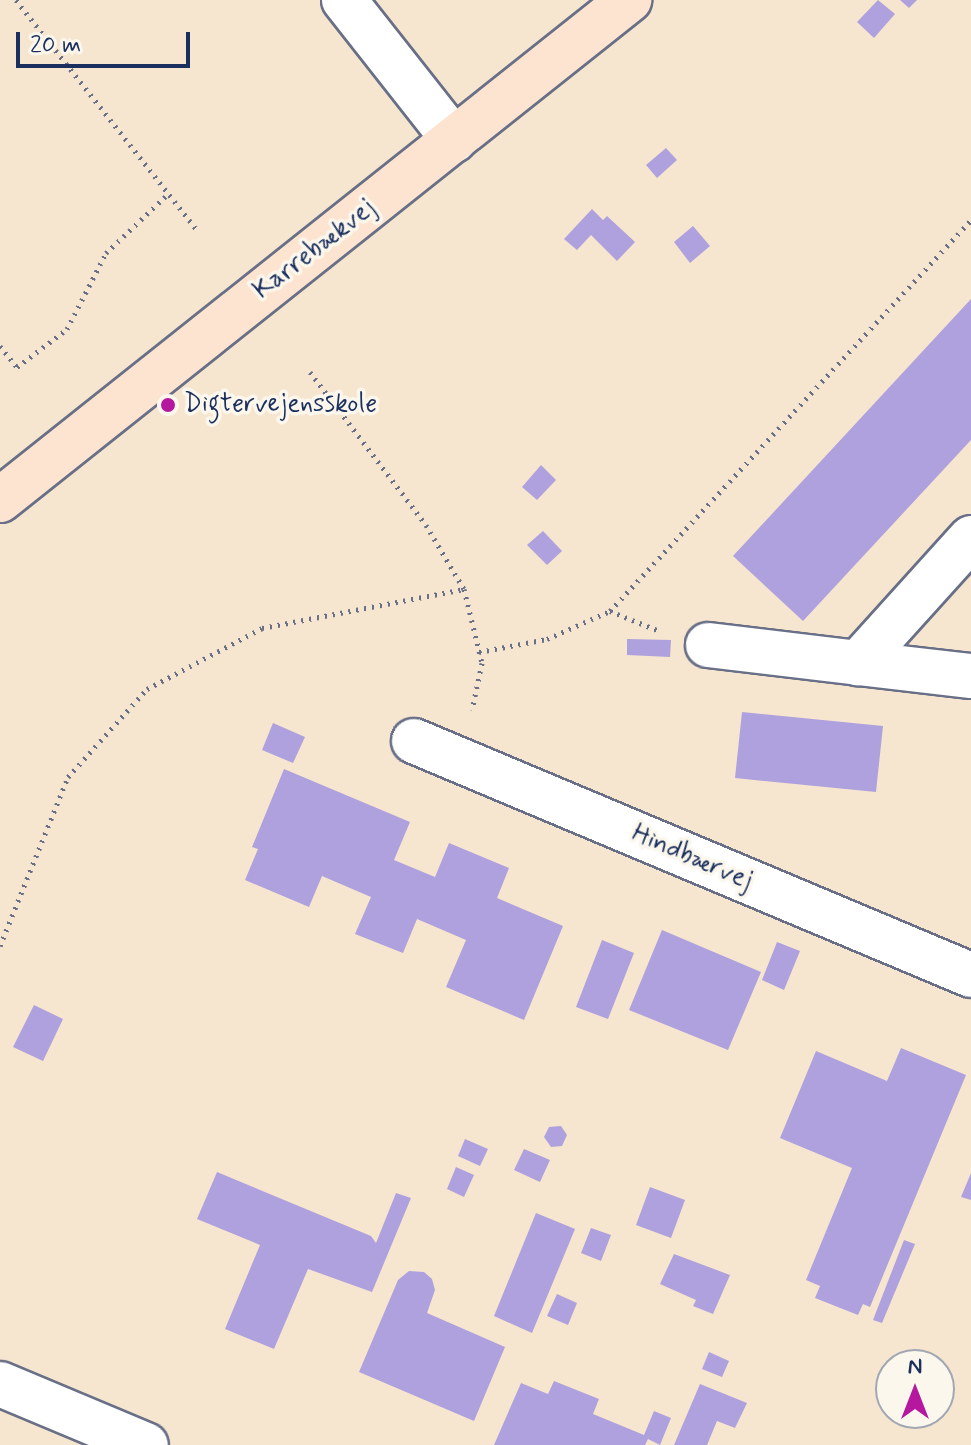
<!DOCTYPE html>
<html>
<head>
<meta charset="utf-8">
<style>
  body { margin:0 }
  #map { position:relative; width:971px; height:1445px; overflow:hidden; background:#f6e6cf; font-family:Mynerve,sans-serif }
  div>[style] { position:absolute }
  .building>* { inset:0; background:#aea1dd }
  .path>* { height:5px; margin-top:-2.5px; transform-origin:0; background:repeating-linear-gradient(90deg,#686f86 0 2px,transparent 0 8px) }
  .roads { filter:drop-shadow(2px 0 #686f86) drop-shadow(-2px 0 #686f86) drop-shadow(0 2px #686f86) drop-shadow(0 -2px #686f86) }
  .street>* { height:44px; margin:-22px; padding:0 22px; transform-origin:22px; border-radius:22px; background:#fff }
  .secondary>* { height:44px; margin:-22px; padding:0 22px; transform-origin:22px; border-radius:22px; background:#fde4d1 }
  .dots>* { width:22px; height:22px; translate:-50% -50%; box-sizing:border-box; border:4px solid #fbf7ec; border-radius:50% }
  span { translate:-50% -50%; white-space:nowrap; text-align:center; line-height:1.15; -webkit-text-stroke:7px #fbf7ec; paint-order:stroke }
  .street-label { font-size:26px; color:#1b2f5e }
  .poi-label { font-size:26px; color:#1b2f5e }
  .left { translate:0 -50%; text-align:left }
  .north { position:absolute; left:875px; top:1349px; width:80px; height:80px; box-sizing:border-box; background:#fbf7ec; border:2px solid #a1a7b3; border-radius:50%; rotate:0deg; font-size:22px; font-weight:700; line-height:32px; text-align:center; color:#1b2f5e }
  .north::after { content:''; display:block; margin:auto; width:28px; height:36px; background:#b5179e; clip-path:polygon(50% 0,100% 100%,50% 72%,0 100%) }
  .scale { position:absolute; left:16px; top:32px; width:174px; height:36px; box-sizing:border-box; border:4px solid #1b2f5e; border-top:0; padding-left:10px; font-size:24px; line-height:28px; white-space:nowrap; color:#1b2f5e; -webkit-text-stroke:6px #fbf7ec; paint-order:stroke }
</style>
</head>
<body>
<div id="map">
  <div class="building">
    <div style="clip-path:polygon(878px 0,895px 14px,874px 38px,857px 22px)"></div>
    <div style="clip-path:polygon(900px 0,917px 0,909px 8px)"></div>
    <div style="clip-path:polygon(666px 148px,677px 160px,657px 178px,646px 165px)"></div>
    <div style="clip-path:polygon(592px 209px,603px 220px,607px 216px,635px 242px,617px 261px,591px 235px,577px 250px,564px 239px)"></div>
    <div style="clip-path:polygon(693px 226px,710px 246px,690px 263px,674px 242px)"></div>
    <div style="clip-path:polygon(971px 299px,971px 440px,803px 621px,733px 556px)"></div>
    <div style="clip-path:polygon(541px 465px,556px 480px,537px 500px,522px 487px)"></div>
    <div style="clip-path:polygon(543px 531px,562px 551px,547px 565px,527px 545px)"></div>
    <div style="clip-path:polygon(627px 639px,671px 640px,670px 657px,627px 655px)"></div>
    <div style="clip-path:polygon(742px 712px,883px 726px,876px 792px,735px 778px)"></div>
    <div style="clip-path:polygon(273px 723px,305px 737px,293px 763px,262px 750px)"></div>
    <div style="clip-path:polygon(284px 769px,410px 822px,394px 860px,435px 877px,449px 843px,509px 868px,497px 898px,563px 926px,524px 1020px,446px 987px,466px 940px,417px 919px,403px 953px,355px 934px,371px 897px,322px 876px,309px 907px,245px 880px,258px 849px,252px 847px)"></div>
    <div style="clip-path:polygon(662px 930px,761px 972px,728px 1050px,629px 1010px)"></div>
    <div style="clip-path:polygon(602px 940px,634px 953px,608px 1019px,576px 1007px)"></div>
    <div style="clip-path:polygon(777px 942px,800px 951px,784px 990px,762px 980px)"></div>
    <div style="clip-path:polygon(34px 1005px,63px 1019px,43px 1061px,13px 1047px)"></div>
    <div style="clip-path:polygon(901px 1048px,966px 1075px,870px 1307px,863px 1304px,858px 1315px,815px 1298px,820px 1286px,806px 1280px,852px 1168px,780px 1138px,816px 1051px,887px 1081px)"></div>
    <div style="clip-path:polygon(561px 1126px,567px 1135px,562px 1146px,551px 1147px,544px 1137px,549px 1127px)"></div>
    <div style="clip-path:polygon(465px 1139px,488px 1149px,480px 1166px,458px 1156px)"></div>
    <div style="clip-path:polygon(524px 1149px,550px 1160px,540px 1182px,514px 1170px)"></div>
    <div style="clip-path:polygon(456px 1167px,474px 1175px,464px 1197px,447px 1189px)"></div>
    <div style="clip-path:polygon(217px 1172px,371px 1236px,376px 1243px,396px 1193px,411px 1198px,372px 1292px,308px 1269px,274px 1349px,225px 1329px,260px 1245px,197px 1219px)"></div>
    <div style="clip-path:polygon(971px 1173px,971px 1200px,961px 1197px)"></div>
    <div style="clip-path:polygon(650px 1187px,685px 1200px,671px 1238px,636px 1225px)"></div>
    <div style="clip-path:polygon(536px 1213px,575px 1229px,532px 1333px,494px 1316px)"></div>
    <div style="clip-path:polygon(591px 1228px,611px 1235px,601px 1261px,581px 1253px)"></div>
    <div style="clip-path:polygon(904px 1240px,915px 1244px,882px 1323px,873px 1320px)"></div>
    <div style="clip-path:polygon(674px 1254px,730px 1275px,713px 1314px,693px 1306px,696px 1300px,660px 1284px)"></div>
    <div style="clip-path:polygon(409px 1271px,424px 1272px,432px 1279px,435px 1290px,427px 1313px,505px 1347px,474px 1421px,359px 1372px,398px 1280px)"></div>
    <div style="clip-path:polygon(557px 1294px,577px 1303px,568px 1325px,547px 1316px)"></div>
    <div style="clip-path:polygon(709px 1352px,729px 1361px,722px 1377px,702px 1369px)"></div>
    <div style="clip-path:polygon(554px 1381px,599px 1399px,593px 1414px,644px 1435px,654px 1411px,671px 1418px,660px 1445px,648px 1439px,645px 1445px,494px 1445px,521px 1383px,548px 1394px)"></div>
    <div style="clip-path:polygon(700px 1384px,747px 1403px,735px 1428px,717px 1421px,707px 1445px,674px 1445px)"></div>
  </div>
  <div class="path">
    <div style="left:16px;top:0;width:294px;rotate:51.8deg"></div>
    <div style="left:0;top:346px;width:27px;rotate:51deg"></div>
    <div style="left:17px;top:367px;width:63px;rotate:-37.2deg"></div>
    <div style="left:67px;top:329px;width:85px;rotate:-62.8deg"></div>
    <div style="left:106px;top:253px;width:87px;rotate:-43.6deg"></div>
    <div style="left:310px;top:372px;width:192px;rotate:52.8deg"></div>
    <div style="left:426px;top:525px;width:74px;rotate:59.3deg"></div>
    <div style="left:464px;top:589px;width:76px;rotate:76.3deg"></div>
    <div style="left:482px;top:663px;width:48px;rotate:102deg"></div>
    <div style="left:610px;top:611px;width:51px;rotate:22deg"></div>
    <div style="left:479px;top:652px;width:69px;rotate:-10.8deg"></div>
    <div style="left:547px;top:639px;width:69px;rotate:-24deg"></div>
    <div style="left:610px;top:611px;width:532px;rotate:-47.28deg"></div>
    <div style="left:0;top:946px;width:182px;rotate:-68.1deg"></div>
    <div style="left:68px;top:777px;width:118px;rotate:-48.1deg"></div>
    <div style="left:147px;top:689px;width:130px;rotate:-27.9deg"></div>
    <div style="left:262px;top:628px;width:206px;rotate:-10.9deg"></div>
  </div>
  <div class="roads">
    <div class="street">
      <div style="left:344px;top:0;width:178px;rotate:51.8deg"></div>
      <div style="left:971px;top:538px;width:169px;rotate:132.1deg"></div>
      <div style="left:858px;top:663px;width:114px;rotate:6.6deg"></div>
      <div style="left:708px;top:645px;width:151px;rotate:6.8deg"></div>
      <div style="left:414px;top:741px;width:604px;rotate:22.79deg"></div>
      <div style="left:0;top:1384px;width:158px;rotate:22.7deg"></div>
    </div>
    <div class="secondary">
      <div style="left:0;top:500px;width:804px;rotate:-38.48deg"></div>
    </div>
  </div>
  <div class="dots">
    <div style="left:168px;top:405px;background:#b5179e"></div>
  </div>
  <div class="street-label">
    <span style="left:315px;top:250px;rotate:-38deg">Karrebækvej</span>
    <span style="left:692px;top:858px;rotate:23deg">Hindbærvej</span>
  </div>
  <div class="poi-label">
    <span class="left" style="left:184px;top:405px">Digtervejensskole</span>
  </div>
  <div class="north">N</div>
  <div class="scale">20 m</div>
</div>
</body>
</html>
